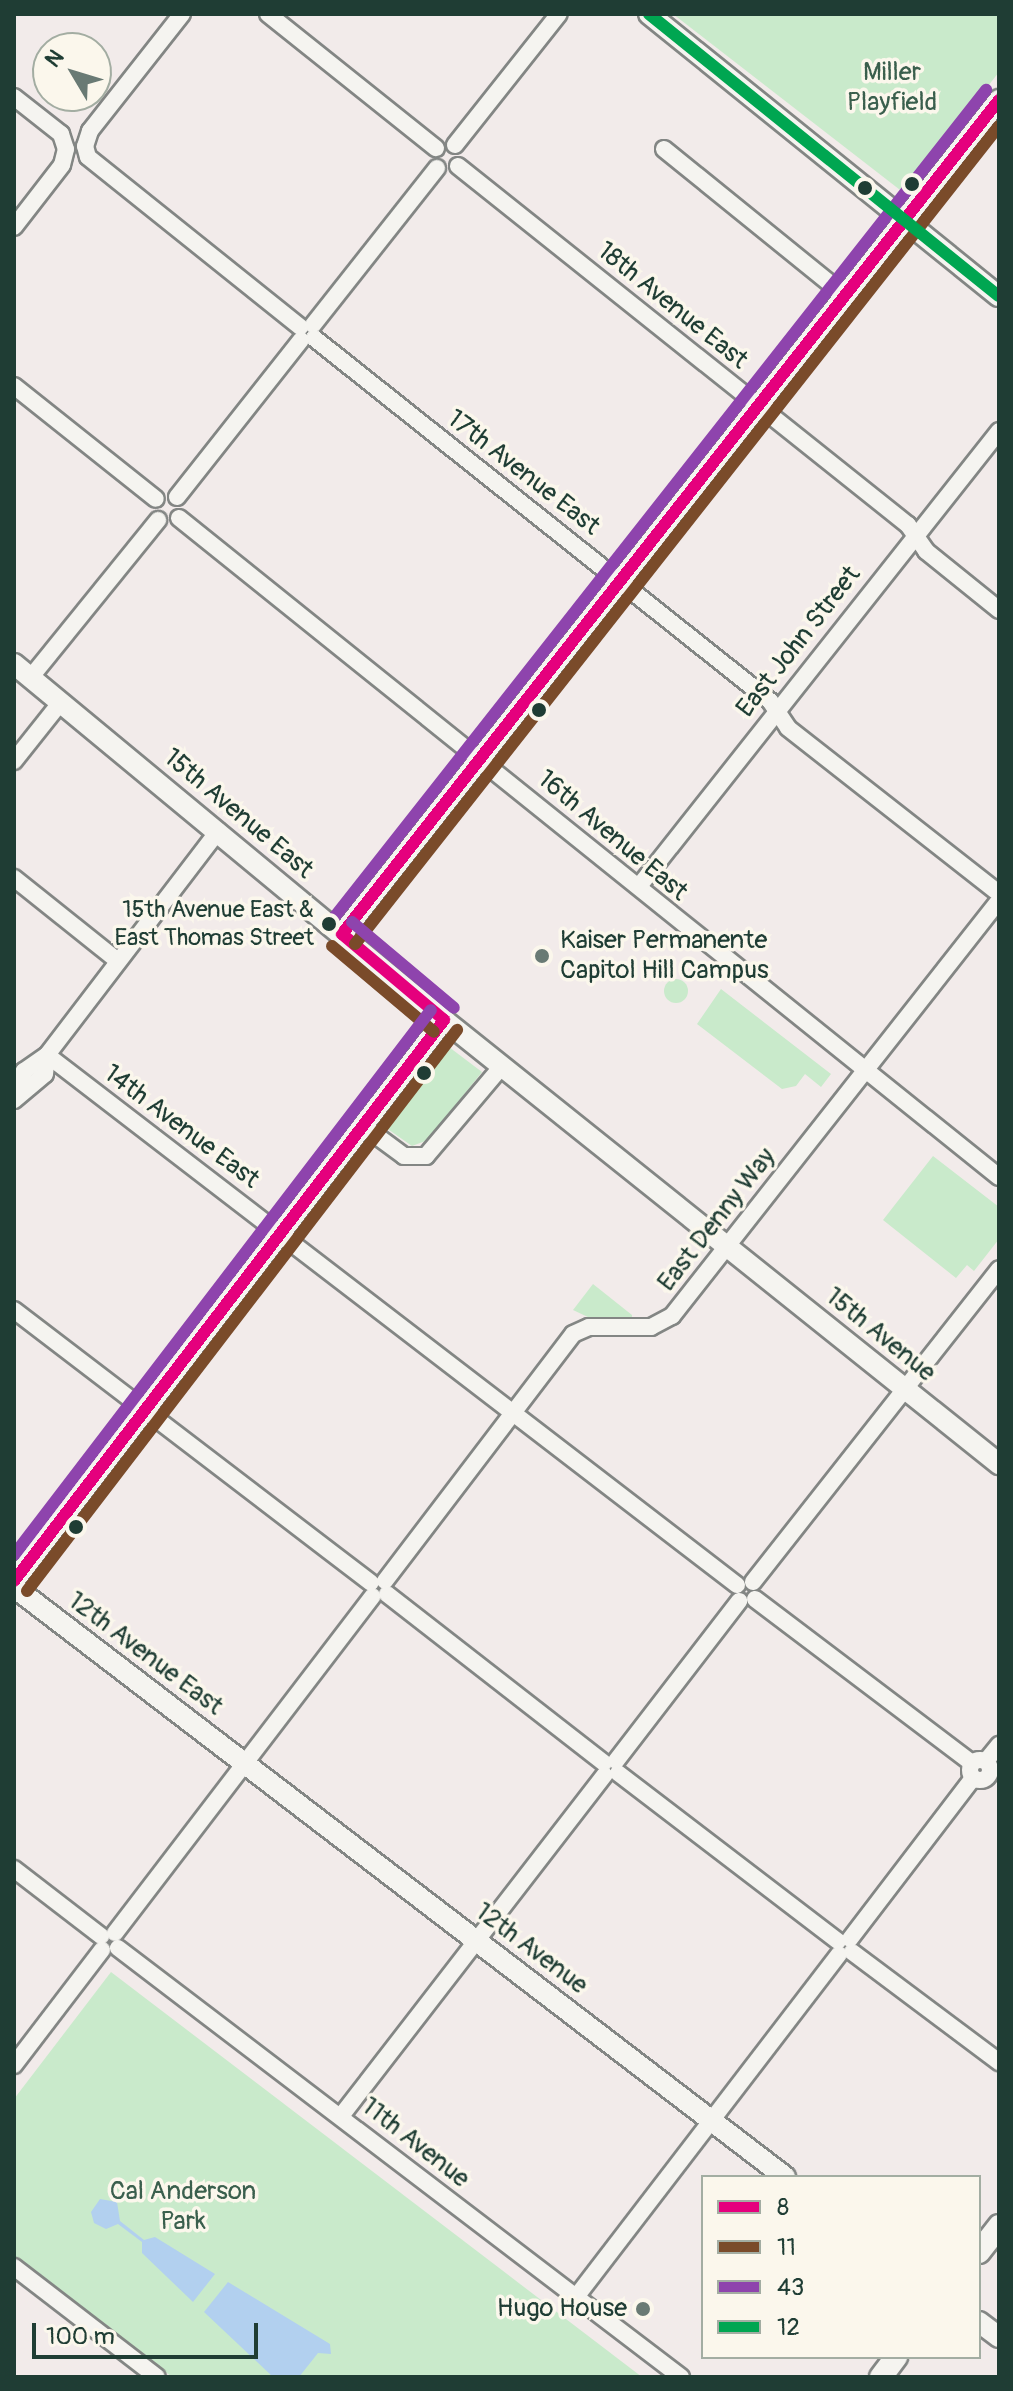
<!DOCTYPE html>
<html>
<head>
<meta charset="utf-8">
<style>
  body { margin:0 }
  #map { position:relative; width:1013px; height:2391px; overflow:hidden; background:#f2ebea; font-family:Pangolin,sans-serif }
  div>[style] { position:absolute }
  .green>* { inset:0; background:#c9eacb }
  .round { border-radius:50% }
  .water>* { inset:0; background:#b2d0ef }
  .roads { filter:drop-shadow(2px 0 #838684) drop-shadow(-2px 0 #838684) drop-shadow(0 2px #838684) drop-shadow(0 -2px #838684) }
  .minor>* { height:16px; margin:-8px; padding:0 8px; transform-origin:8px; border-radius:8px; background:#f5f4f0 }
  .minor>.ring { margin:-8px; padding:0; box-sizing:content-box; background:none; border:16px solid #f5f4f0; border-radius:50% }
  .tertiary>* { height:20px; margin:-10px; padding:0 10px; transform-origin:10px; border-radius:10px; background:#f5f4f0 }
  .secondary>* { height:22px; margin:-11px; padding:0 11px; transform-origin:11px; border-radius:11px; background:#f5f4f0 }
  .bus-1>* { height:12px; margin:-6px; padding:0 6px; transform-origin:6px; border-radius:6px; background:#e5007d }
  .bus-2>* { height:12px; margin:-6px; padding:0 6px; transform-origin:6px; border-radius:6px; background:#7a4b2a }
  .bus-3>* { height:12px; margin:-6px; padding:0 6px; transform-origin:6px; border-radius:6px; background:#8e44ad }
  .bus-4>* { height:12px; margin:-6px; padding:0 6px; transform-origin:6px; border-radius:6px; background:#00a651 }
  .dots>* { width:22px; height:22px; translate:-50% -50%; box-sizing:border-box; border:4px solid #fbf7ec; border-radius:50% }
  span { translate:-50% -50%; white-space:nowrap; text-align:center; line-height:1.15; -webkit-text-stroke:7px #fbf7ec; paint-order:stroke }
  .bus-label { font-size:24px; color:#1f3d34 }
  .right { translate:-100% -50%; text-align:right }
  .park-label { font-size:26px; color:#3a5f4d }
  .street-label { font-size:26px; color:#1f3d34 }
  .poi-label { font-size:26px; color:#1f3d34 }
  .left { translate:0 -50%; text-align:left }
  .frame { position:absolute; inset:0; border:16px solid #1f3d34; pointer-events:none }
  .legend { position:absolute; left:701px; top:2175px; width:280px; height:184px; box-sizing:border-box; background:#fbf7ec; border:2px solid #a3ada2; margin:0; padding:10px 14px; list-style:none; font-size:24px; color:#1f3d34 }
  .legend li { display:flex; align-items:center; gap:16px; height:40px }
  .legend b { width:40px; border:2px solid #a3ada2 }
  .north { position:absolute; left:32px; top:32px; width:80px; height:80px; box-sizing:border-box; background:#fbf7ec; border:2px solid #a3ada2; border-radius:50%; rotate:308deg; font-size:22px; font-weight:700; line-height:32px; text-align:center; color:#1f3d34 }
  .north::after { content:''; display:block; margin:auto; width:28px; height:36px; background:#697a74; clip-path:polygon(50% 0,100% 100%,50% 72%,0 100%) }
  .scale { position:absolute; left:32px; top:2323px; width:226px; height:36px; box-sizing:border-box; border:4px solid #1f3d34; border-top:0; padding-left:10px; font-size:24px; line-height:28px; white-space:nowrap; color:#1f3d34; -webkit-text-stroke:6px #fbf7ec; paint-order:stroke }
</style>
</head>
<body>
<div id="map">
  <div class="green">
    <div style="clip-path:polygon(673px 14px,999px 14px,999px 72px,904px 193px)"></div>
    <div class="round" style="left:664px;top:979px;width:24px;height:24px"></div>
    <div style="clip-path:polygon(721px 989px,831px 1074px,821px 1087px,805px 1074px,796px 1086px,782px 1089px,697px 1024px)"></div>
    <div style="clip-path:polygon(445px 1044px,482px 1072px,428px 1140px,412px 1146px,382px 1125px)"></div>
    <div style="clip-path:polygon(933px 1156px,999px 1207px,999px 1239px,974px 1271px,967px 1265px,956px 1278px,883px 1220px)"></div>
    <div style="clip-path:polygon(593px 1284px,632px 1315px,632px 1318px,590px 1318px,573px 1310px)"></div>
    <div style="clip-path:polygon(111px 1972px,642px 2377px,172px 2377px,14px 2257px,14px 2099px)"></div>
  </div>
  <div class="water">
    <div style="clip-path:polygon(100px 2199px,117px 2202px,120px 2221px,144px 2240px,155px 2237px,215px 2274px,193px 2302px,142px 2253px,142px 2242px,118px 2224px,106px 2229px,94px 2223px,91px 2212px)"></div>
    <div style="clip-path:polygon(228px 2282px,330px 2344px,331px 2354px,318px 2353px,299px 2377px,273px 2377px,204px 2312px)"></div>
  </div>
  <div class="roads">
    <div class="minor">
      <div style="left:182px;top:14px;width:149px;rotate:128.2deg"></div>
      <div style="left:90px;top:131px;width:16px;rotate:108deg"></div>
      <div style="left:85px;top:146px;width:11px;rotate:75deg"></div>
      <div style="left:88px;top:157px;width:272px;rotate:38.7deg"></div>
      <div style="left:268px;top:14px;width:215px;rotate:38.6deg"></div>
      <div style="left:14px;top:97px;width:60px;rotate:38.2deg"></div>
      <div style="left:61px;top:134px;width:16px;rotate:72deg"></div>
      <div style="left:66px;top:149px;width:16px;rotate:104deg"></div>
      <div style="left:62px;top:165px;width:78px;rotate:127.7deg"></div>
      <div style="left:455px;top:145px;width:167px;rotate:-51.6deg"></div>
      <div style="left:664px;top:149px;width:232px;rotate:39deg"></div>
      <div style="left:458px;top:166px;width:576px;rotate:38.58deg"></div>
      <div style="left:908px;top:525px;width:32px;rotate:55deg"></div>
      <div style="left:926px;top:551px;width:94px;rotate:38.9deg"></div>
      <div style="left:313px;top:325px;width:200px;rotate:-51.7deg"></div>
      <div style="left:314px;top:338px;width:583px;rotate:38.52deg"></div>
      <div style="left:770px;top:701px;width:32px;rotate:56deg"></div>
      <div style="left:788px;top:728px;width:264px;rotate:38.1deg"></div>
      <div style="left:14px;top:386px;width:181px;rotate:38.5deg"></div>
      <div style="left:177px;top:497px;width:200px;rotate:-51.7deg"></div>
      <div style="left:179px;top:518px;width:1052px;rotate:38.79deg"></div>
      <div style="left:31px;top:677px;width:202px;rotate:-51deg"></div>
      <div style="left:14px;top:761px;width:75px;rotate:-51.5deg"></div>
      <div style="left:14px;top:878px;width:133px;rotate:38.6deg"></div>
      <div style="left:640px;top:885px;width:579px;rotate:-51.66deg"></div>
      <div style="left:47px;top:1055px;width:870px;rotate:37.53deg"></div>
      <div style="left:14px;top:1093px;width:24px;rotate:-66deg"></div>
      <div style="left:24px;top:1071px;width:28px;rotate:-35deg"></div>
      <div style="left:47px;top:1055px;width:282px;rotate:-52.6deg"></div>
      <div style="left:14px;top:1100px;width:40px;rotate:-40deg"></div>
      <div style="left:45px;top:1074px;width:19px;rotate:-84deg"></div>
      <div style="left:362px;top:1125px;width:52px;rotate:36.4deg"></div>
      <div style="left:404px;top:1156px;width:22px"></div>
      <div style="left:426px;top:1156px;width:118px;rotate:-49.8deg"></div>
      <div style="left:14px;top:1310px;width:449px;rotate:37.4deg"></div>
      <div style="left:385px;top:1581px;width:310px;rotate:-52.7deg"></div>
      <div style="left:573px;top:1334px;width:17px;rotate:-24deg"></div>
      <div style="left:589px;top:1327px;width:62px"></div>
      <div style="left:651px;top:1327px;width:24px;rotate:-28deg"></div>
      <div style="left:672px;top:1316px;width:526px;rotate:-51.8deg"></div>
      <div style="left:753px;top:1582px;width:398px;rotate:-51.8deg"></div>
      <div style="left:387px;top:1594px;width:275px;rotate:37.9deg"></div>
      <div style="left:755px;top:1599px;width:272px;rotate:37.1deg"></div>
      <div class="ring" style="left:970px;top:1760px;width:4px;height:4px"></div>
      <div style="left:616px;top:1761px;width:202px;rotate:-52.4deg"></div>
      <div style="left:986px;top:1761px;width:21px;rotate:-51deg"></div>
      <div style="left:618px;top:1773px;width:277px;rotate:37.4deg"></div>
      <div style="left:14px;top:1869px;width:110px;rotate:37.6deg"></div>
      <div style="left:115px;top:1933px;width:424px;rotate:-52.6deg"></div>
      <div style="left:850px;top:1939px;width:203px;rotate:-52.6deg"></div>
      <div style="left:118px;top:1948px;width:708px;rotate:37.31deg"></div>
      <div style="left:852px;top:1952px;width:184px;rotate:36.8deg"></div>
      <div style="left:14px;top:2065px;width:145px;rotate:-52.6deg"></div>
      <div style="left:341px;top:2116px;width:431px;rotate:-52.3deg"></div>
      <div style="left:14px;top:2267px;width:180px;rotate:37.6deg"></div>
      <div style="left:576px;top:2297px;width:432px;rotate:-52.5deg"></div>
    </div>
    <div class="tertiary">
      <div style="left:649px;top:14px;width:449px;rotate:38.9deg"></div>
      <div style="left:14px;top:664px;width:558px;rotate:39.62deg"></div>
      <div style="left:444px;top:1020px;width:711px;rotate:38.66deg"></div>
      <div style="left:342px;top:934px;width:1062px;rotate:-51.77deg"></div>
      <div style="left:14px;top:1581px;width:707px;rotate:-52.53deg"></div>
      <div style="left:14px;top:1587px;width:971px;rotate:37.42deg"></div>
      <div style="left:979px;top:2322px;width:25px;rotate:37deg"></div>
    </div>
    <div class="secondary">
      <div style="left:979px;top:2252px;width:33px;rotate:-52deg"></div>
      <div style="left:881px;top:2377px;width:25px;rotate:-53deg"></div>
    </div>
  </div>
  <div class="bus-1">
    <div style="left:342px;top:934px;width:1062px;rotate:-51.77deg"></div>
    <div style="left:342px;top:934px;width:133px;rotate:40.1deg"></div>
    <div style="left:14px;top:1581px;width:707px;rotate:-52.53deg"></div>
  </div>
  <div class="bus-2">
    <div style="left:355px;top:944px;width:1041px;rotate:-51.79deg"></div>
    <div style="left:332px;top:946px;width:133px;rotate:40.1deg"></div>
    <div style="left:27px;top:1591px;width:707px;rotate:-52.53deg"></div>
  </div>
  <div class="bus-3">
    <div style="left:352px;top:922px;width:133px;rotate:40.1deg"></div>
    <div style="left:329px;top:924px;width:1062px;rotate:-51.77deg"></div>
    <div style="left:14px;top:1555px;width:686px;rotate:-52.58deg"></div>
  </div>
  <div class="bus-4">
    <div style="left:649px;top:14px;width:449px;rotate:38.9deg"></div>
  </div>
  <div class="dots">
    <div style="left:912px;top:184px;background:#1f3d34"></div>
    <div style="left:865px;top:188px;background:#1f3d34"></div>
    <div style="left:539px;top:710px;background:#1f3d34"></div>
    <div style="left:329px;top:924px;background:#1f3d34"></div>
    <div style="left:542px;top:956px;background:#697a74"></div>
    <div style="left:424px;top:1073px;background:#1f3d34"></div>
    <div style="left:76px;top:1527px;background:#1f3d34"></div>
    <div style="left:643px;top:2309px;background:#697a74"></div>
  </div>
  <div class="bus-label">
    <span class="right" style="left:314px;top:924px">15th Avenue East &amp;<br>East Thomas Street</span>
  </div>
  <div class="park-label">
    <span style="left:892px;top:88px">Miller<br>Playfield</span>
    <span style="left:183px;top:2207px">Cal Anderson<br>Park</span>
  </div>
  <div class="street-label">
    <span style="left:672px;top:306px;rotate:39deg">18th Avenue East</span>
    <span style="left:523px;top:473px;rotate:38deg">17th Avenue East</span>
    <span style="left:799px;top:642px;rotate:-52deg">East John Street</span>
    <span style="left:238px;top:814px;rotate:40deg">15th Avenue East</span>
    <span style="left:612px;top:836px;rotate:40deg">16th Avenue East</span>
    <span style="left:181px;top:1127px;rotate:37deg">14th Avenue East</span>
    <span style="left:717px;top:1220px;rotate:-52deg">East Denny Way</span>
    <span style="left:880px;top:1335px;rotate:39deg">15th Avenue</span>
    <span style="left:145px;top:1654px;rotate:37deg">12th Avenue East</span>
    <span style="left:531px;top:1949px;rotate:37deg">12th Avenue</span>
    <span style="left:415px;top:2143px;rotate:38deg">11th Avenue</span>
  </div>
  <div class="poi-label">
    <span class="left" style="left:560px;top:956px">Kaiser Permanente<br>Capitol Hill Campus</span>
    <span class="right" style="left:627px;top:2309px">Hugo House</span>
  </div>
  <div class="frame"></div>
  <ul class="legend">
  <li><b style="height:10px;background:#e5007d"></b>8</li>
  <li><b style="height:10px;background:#7a4b2a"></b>11</li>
  <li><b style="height:10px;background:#8e44ad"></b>43</li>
  <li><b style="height:10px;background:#00a651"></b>12</li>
  </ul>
  <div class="north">N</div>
  <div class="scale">100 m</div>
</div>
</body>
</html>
